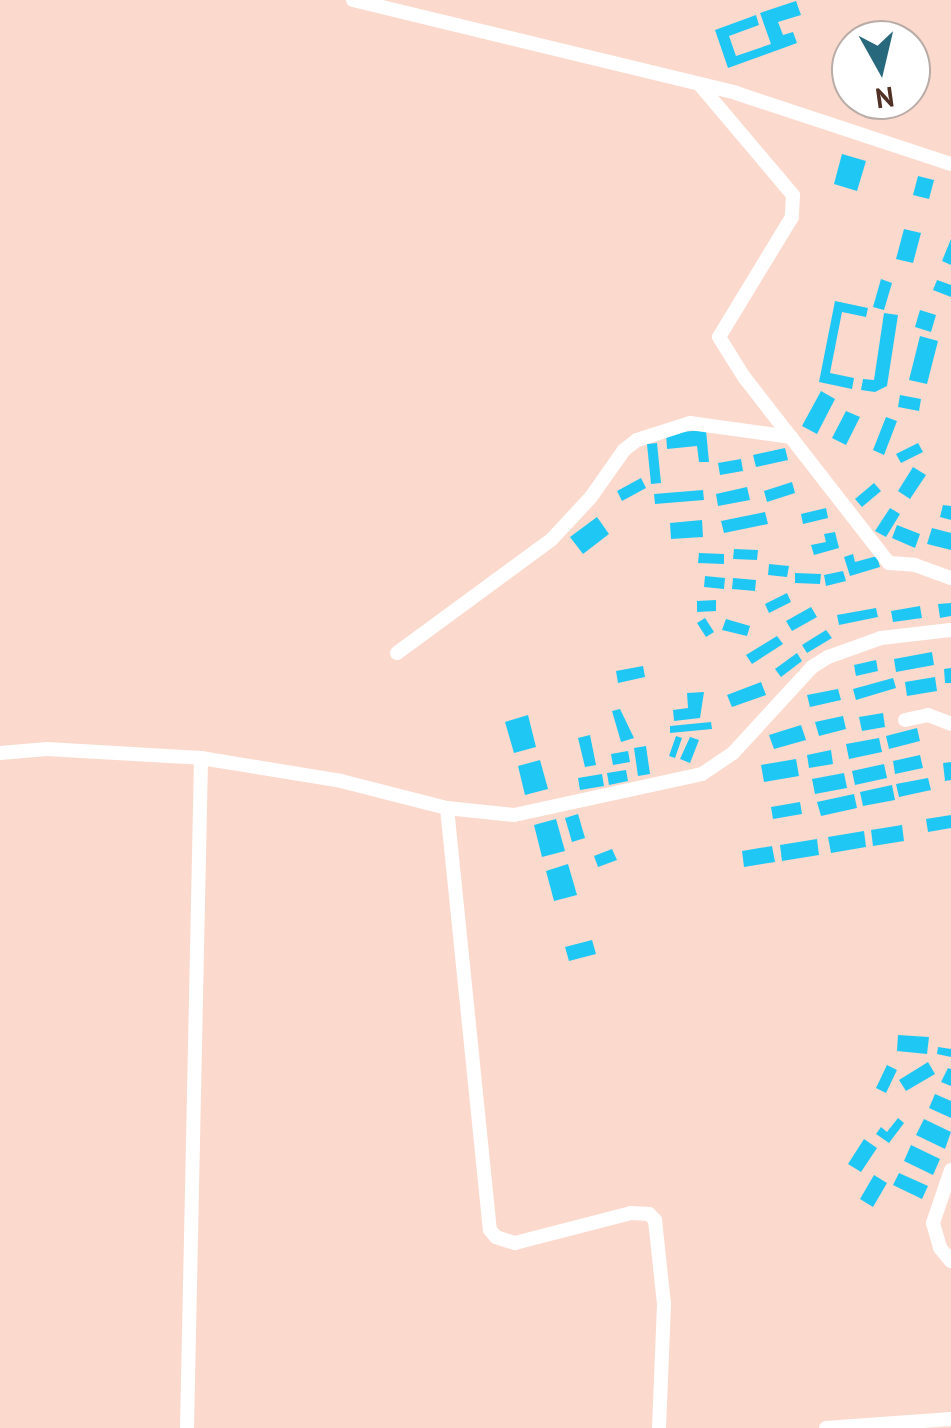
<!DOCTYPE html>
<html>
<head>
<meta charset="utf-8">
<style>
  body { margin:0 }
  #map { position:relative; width:951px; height:1428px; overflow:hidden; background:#fbdacd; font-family:"PT Sans",sans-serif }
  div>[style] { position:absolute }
  .building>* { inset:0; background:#1fc8f4 }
  .minor>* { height:14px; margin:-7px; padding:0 7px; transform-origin:7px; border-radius:7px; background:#fff }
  span { translate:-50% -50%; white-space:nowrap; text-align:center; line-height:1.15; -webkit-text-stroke:8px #fff; paint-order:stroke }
  .north { position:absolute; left:831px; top:20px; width:100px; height:100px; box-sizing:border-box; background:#fff; border:2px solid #b9aca7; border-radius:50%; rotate:172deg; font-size:28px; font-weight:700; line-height:40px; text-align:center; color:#503024 }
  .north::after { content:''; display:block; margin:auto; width:35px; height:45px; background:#28687c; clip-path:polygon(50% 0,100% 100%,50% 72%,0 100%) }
</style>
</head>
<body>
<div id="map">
  <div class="building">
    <div style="clip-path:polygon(796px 1px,801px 15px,778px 22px,783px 35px,793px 32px,797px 43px,728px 68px,715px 30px,756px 15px,759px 25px,729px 36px,736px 56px,771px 44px,760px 13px)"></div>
    <div style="clip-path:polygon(841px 81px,851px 81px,851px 95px,841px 95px)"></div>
    <div style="clip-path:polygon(842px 154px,866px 161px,857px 191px,834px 184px)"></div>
    <div style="clip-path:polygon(918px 176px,934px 180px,929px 199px,913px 195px)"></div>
    <div style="clip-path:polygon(904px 229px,921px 233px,913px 263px,896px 259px)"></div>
    <div style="clip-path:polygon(951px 239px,951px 265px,942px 261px)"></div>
    <div style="clip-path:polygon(881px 279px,892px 283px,884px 310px,873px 307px)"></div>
    <div style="clip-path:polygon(937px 280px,951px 285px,951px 297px,933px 290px)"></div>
    <div style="clip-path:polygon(835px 301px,868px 308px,866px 317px,842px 312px,830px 373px,854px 378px,852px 389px,819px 382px)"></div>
    <div style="clip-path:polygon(920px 310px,936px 315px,931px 332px,915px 327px)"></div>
    <div style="clip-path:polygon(884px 313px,898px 315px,887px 386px,875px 392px,861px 390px,863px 379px,874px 380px)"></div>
    <div style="clip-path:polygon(920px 336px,938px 341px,927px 384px,909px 380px)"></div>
    <div style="clip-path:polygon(821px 391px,835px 399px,817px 434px,802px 426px)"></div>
    <div style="clip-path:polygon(900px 395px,921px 399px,919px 411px,898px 407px)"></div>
    <div style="clip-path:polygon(846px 411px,860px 417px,846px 445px,832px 438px)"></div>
    <div style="clip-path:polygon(886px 417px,897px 421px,884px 455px,873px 450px)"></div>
    <div style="clip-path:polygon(706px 430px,709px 462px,699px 462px,697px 446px,667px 449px,666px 433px)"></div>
    <div style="clip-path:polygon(657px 443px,661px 483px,651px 484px,647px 444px)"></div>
    <div style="clip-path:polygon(918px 443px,923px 452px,901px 463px,896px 454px)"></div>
    <div style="clip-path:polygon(785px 448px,788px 460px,756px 467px,753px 455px)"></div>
    <div style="clip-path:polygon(741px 459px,743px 471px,720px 475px,718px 463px)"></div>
    <div style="clip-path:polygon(913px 467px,926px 475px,910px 499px,898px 491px)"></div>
    <div style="clip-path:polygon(641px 478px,646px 488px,622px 501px,617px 491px)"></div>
    <div style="clip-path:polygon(792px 482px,795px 493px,767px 502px,764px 491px)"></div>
    <div style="clip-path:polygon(874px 483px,881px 491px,862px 507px,855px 499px)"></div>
    <div style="clip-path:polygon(747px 487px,750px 500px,718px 506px,716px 494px)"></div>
    <div style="clip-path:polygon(703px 490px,704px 500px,655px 504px,654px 494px)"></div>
    <div style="clip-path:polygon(943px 505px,951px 506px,951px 520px,940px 517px)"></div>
    <div style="clip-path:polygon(826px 508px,828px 518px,803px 524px,801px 514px)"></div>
    <div style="clip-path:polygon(890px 508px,900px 514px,886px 537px,875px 531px)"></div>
    <div style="clip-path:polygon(765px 512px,768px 524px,724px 533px,721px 521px)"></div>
    <div style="clip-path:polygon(597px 517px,609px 534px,583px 554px,570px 537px)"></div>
    <div style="clip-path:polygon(702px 520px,703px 537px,671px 539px,670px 523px)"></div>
    <div style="clip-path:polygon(897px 525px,920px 534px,915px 548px,892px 538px)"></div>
    <div style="clip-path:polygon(932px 528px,951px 533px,951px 550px,927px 544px)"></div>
    <div style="clip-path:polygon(835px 532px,839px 548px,814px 555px,811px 545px,826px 542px,824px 534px)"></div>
    <div style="clip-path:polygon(734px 549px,758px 550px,757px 560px,733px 559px)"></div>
    <div style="clip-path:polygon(699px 553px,724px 554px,724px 564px,698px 563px)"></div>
    <div style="clip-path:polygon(853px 554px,855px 562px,877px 556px,880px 567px,850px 576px,844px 557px)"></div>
    <div style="clip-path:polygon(769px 564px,789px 566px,787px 577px,768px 575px)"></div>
    <div style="clip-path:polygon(843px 571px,846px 581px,826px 586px,824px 575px)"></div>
    <div style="clip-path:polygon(795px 573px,821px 574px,820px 584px,795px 583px)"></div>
    <div style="clip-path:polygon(705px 576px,725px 578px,724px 589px,704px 587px)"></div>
    <div style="clip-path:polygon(733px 578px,756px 580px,755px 591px,732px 589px)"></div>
    <div style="clip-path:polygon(787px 593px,791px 602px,769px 613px,765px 604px)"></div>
    <div style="clip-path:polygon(716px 600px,716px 611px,697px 612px,697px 601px)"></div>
    <div style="clip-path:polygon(951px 603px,951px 616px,940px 618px,938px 604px)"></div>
    <div style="clip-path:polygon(920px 606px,922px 618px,893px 622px,891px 611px)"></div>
    <div style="clip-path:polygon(811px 607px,817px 617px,792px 631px,786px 621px)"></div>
    <div style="clip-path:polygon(876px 608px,878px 617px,839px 625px,837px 615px)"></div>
    <div style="clip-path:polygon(705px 618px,714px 632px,706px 637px,697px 623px)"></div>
    <div style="clip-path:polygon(726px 619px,750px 626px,747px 636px,722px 630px)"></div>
    <div style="clip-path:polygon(826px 630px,832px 638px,807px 653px,802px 645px)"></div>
    <div style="clip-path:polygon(777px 636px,783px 644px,752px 664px,746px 655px)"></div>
    <div style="clip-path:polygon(932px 652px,934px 665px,896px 672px,894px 659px)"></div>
    <div style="clip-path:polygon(797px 653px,802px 661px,781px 677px,775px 669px)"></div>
    <div style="clip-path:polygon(876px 660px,878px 671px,856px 676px,854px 665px)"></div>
    <div style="clip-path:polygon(643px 666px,645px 677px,618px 683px,616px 671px)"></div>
    <div style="clip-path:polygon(951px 668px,951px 683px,945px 683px,944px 669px)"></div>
    <div style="clip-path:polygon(935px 677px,937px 691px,907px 696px,905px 682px)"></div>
    <div style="clip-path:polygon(893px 678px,896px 688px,856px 700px,853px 689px)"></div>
    <div style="clip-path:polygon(761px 682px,766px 695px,732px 707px,727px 695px)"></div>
    <div style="clip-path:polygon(838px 689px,841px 700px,810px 707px,807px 695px)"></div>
    <div style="clip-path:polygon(704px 692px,700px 718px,674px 721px,673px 710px,688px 708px,687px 693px)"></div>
    <div style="clip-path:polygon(620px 709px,634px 738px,621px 742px,612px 711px)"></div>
    <div style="clip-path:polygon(883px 713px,885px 727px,862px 731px,859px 717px)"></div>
    <div style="clip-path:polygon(528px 715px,536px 747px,514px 753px,505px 722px)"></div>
    <div style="clip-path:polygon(843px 716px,846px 729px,819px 736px,815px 722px)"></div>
    <div style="clip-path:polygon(711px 722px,712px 729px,670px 733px,670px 726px)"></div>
    <div style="clip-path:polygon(801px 725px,806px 740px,774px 749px,769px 735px)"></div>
    <div style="clip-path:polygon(917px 728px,920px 741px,889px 749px,886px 736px)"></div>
    <div style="clip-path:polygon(590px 735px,596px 765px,585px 767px,578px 738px)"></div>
    <div style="clip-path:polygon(676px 736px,682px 738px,675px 758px,669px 756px)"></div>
    <div style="clip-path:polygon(690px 737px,699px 740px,690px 763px,680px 759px)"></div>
    <div style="clip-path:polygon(879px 738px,882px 752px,849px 759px,846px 744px)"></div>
    <div style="clip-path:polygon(646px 746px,650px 774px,638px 776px,634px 748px)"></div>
    <div style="clip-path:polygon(831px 750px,833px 764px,809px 768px,807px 755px)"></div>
    <div style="clip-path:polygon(628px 751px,630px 762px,613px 765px,611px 754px)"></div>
    <div style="clip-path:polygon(920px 755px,923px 768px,895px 774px,893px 761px)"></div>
    <div style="clip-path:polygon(796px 759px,799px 776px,764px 782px,761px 765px)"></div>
    <div style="clip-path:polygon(540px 760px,548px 789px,525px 795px,518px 766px)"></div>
    <div style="clip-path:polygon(951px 762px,951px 780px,945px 781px,943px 763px)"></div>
    <div style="clip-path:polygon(884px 764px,887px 778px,855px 785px,852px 771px)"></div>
    <div style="clip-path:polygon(626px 770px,628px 781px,609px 785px,607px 773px)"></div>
    <div style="clip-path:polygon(844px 773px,847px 788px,815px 794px,812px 779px)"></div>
    <div style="clip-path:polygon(602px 774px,604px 786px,580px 790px,578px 778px)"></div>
    <div style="clip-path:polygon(928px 778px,931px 790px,899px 797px,896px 784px)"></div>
    <div style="clip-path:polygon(892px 785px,895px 800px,863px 806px,860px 792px)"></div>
    <div style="clip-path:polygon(854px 794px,857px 808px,821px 816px,817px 802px)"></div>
    <div style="clip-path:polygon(800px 802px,802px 814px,773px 819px,771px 807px)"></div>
    <div style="clip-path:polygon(578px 814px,585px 838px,572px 842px,565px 818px)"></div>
    <div style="clip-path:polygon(951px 815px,951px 828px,928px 832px,926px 819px)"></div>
    <div style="clip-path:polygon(556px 819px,565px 851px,542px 857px,534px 825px)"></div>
    <div style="clip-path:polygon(902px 825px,904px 841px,873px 846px,871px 830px)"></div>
    <div style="clip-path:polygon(864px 831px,866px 847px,831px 853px,828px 837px)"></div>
    <div style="clip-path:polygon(817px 839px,819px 855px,782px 861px,780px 845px)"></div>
    <div style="clip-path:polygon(772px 846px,775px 862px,744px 867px,742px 851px)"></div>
    <div style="clip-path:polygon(612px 849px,617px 860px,598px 867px,594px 856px)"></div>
    <div style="clip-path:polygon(568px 864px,577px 895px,554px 901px,546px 871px)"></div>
    <div style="clip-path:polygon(592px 940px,596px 954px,569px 961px,565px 947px)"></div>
    <div style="clip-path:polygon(898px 1035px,929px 1037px,927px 1054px,897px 1051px)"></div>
    <div style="clip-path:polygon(938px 1047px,951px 1049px,951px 1057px,937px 1054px)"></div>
    <div style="clip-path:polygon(928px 1062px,935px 1074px,906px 1091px,899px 1080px)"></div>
    <div style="clip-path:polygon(887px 1065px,897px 1070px,886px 1093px,876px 1088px)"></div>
    <div style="clip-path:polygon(948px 1068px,951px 1069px,951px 1086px,941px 1082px)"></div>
    <div style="clip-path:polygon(935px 1094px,951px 1101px,951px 1118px,929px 1108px)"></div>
    <div style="clip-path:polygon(898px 1118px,904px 1123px,889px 1143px,876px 1134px,881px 1127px,887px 1132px)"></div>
    <div style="clip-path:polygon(924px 1119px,951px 1132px,945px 1149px,916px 1135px)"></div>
    <div style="clip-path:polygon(864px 1139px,877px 1148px,861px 1172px,848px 1164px)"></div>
    <div style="clip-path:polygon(911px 1145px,940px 1159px,933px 1175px,904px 1161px)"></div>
    <div style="clip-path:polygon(899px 1173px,928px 1186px,922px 1199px,893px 1185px)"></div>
    <div style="clip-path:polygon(874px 1175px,887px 1183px,873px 1207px,860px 1199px)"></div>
  </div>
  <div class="minor">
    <div style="left:353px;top:0;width:394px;rotate:13.6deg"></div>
    <div style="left:736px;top:93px;width:226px;rotate:18.3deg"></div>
    <div style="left:700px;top:85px;width:144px;rotate:49.8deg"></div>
    <div style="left:793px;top:195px;width:22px;rotate:93deg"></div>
    <div style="left:792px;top:217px;width:140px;rotate:121.3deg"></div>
    <div style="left:719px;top:337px;width:47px;rotate:58deg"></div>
    <div style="left:744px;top:377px;width:236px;rotate:52.1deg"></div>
    <div style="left:889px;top:563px;width:26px;rotate:4deg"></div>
    <div style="left:915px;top:565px;width:38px;rotate:20deg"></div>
    <div style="left:397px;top:653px;width:192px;rotate:-36.3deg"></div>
    <div style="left:552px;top:539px;width:57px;rotate:-47.1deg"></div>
    <div style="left:591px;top:497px;width:57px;rotate:-54.9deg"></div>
    <div style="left:624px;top:450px;width:16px;rotate:-38deg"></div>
    <div style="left:637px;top:440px;width:56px;rotate:-17.8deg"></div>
    <div style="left:690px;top:423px;width:102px;rotate:7.9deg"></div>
    <div style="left:905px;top:720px;width:24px;rotate:-12deg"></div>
    <div style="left:928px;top:715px;width:25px;rotate:21deg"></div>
    <div style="left:0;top:753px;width:47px;rotate:-4.9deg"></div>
    <div style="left:47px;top:749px;width:154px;rotate:3.3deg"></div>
    <div style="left:201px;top:758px;width:142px;rotate:9.3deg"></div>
    <div style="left:341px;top:781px;width:109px;rotate:14.3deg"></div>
    <div style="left:447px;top:808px;width:67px;rotate:6deg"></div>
    <div style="left:514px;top:815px;width:192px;rotate:-12.3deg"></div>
    <div style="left:702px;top:774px;width:37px;rotate:-34deg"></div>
    <div style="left:733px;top:753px;width:117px;rotate:-47.4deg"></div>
    <div style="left:812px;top:667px;width:19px;rotate:-32deg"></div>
    <div style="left:828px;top:657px;width:56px;rotate:-19.7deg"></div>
    <div style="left:881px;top:638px;width:70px;rotate:-6.5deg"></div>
    <div style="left:447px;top:808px;width:424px;rotate:84.2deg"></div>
    <div style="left:490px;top:1230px;width:9px;rotate:49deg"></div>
    <div style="left:496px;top:1237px;width:20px;rotate:18deg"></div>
    <div style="left:515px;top:1243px;width:120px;rotate:-14.5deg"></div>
    <div style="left:631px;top:1213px;width:18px;rotate:3deg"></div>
    <div style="left:649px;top:1214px;width:8px;rotate:45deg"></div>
    <div style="left:655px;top:1220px;width:84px;rotate:83.9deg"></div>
    <div style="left:664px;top:1304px;width:124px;rotate:92.3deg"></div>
    <div style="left:951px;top:1170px;width:56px;rotate:108.8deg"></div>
    <div style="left:933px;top:1223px;width:26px;rotate:74deg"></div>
    <div style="left:940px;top:1248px;width:17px;rotate:50deg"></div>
    <div style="left:187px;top:1428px;width:670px;rotate:-88.8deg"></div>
    <div style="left:826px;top:1428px;width:125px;rotate:-4.1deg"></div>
  </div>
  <div class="north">N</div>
</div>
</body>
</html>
